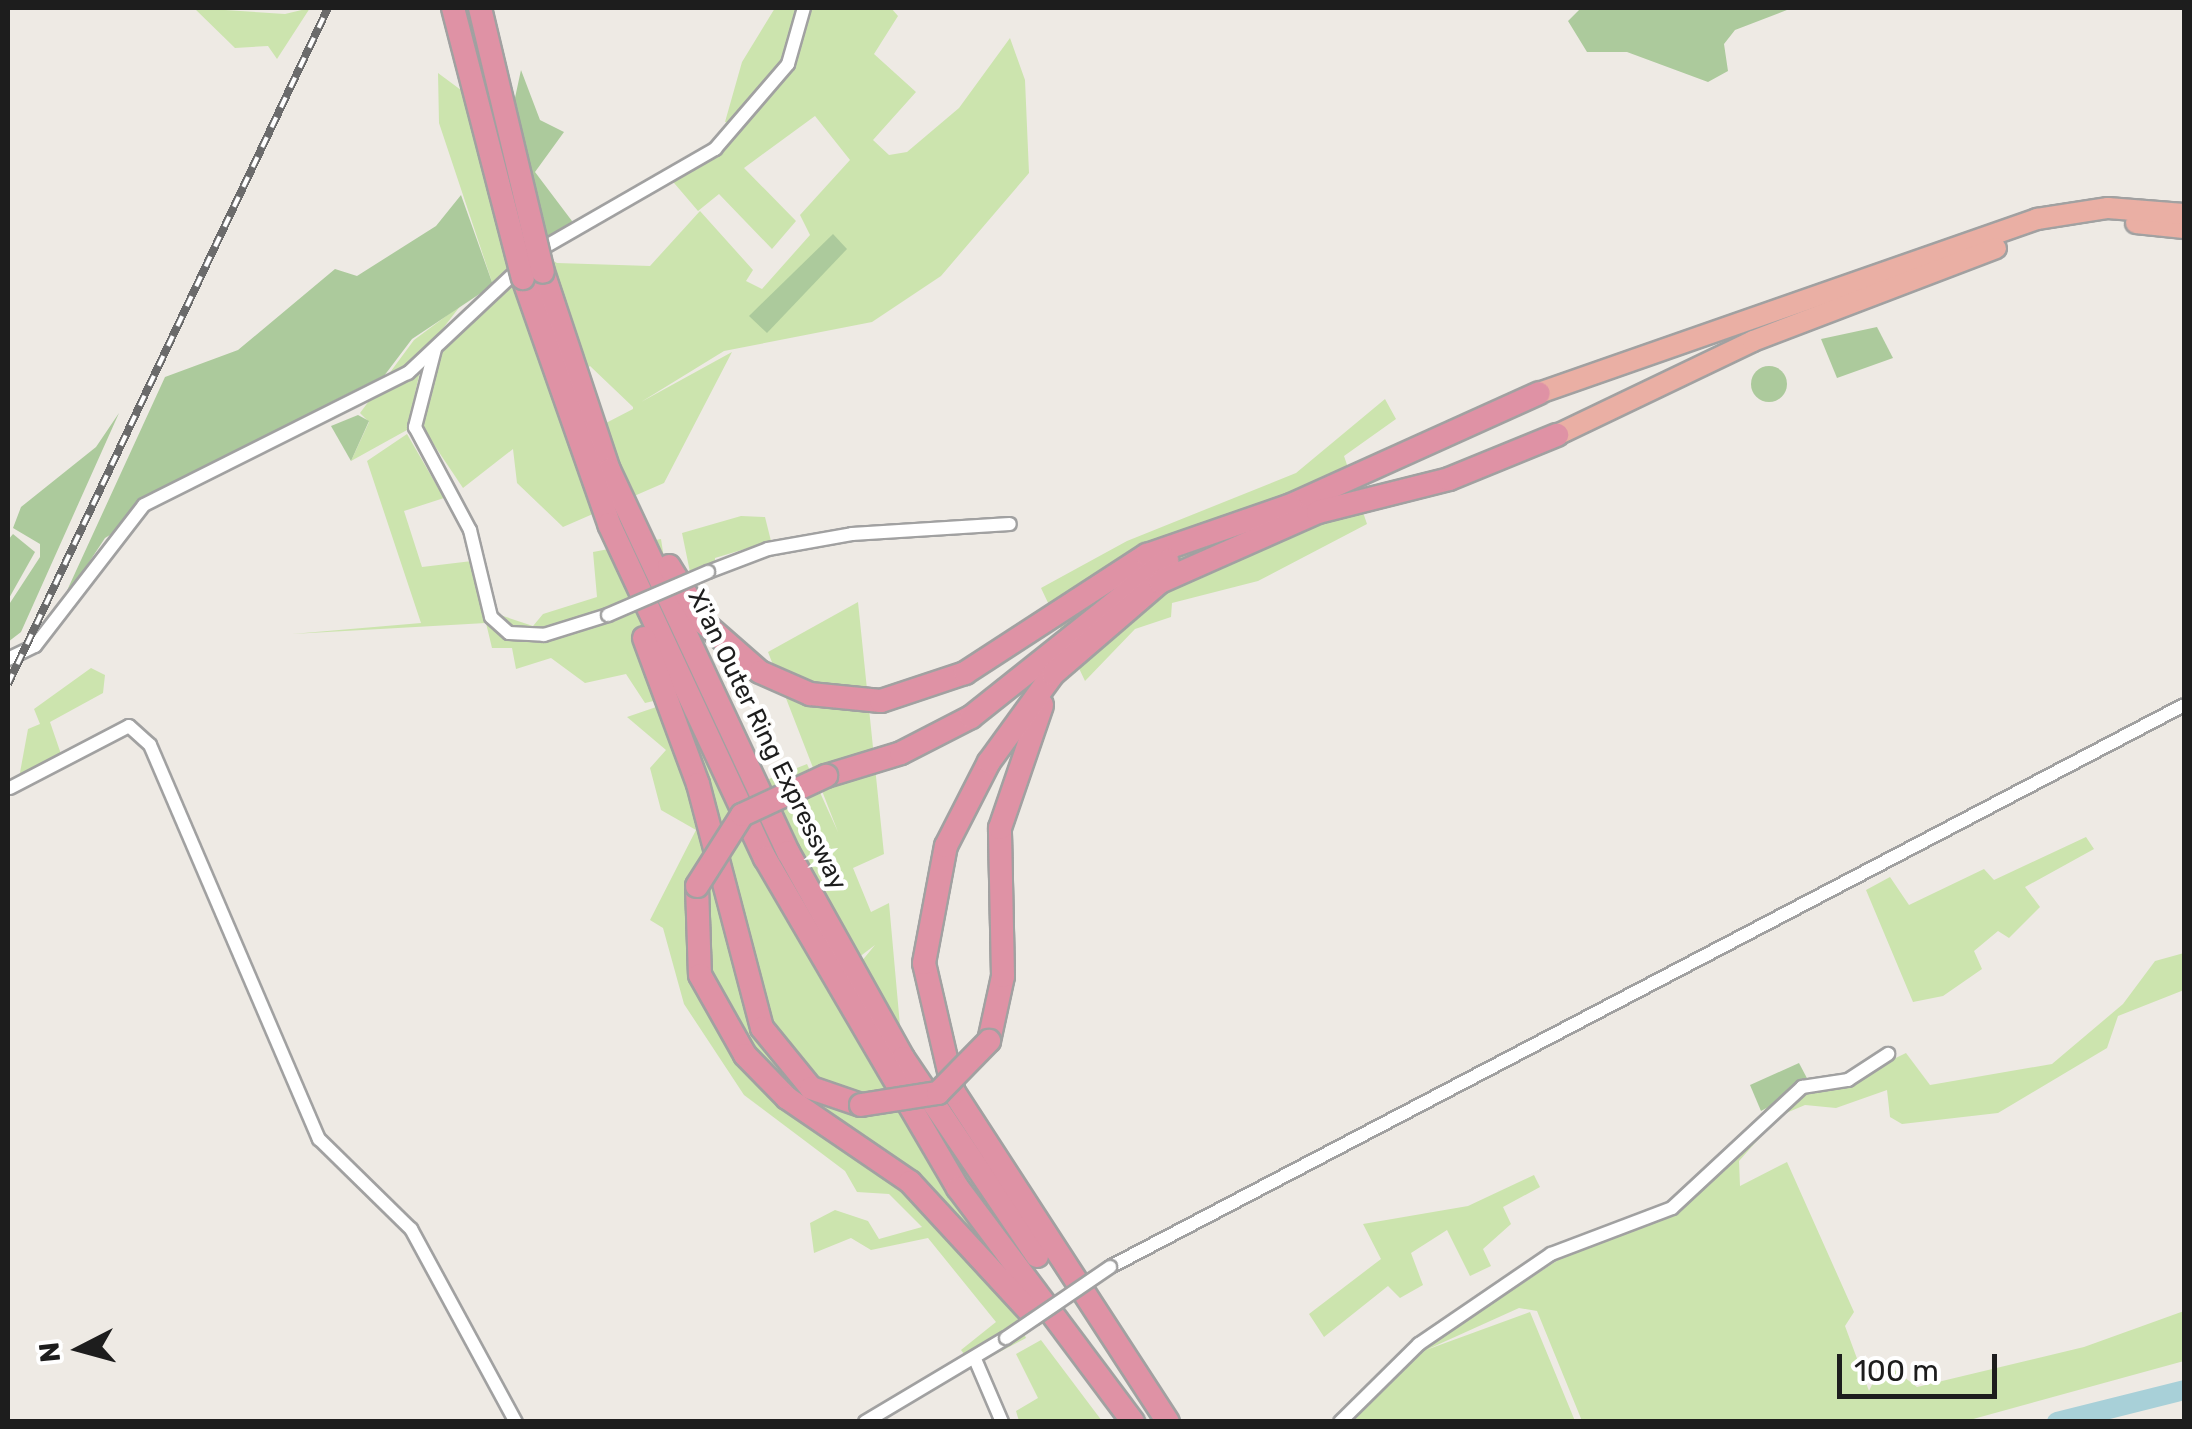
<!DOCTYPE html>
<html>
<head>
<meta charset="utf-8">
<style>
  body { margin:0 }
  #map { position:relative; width:2192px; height:1429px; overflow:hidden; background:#eeeae4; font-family:Rubik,sans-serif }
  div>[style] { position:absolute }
  .grass>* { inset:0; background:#cce4ae }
  .forest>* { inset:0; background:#acca9c }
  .round { border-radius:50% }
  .river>* { height:20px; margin:-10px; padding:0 10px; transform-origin:10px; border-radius:10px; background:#a8d0d8 }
  .roads { filter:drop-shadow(2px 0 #a1a1a1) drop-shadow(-2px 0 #a1a1a1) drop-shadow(0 2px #a1a1a1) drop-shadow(0 -2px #a1a1a1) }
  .minor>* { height:12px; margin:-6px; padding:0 6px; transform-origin:6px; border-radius:6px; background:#fff }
  .trunk>* { height:20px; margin:-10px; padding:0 10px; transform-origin:10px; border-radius:10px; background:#eaafa4 }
  .motorway>* { height:22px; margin:-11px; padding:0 11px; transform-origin:11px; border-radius:11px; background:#df92a5 }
  .rail>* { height:8px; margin-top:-4px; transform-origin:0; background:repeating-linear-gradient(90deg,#fff 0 11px,#6b6b6b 0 22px); box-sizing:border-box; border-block:2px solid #6b6b6b }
  .bridges { filter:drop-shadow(2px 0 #a1a1a1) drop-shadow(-2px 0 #a1a1a1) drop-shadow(0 2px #a1a1a1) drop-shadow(0 -2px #a1a1a1) }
  .minor-bridge>* { height:12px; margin:-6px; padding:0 6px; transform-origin:6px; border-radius:6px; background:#fff }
  .motorway-bridge>* { height:22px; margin:-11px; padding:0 11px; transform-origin:11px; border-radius:11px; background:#df92a5 }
  span { translate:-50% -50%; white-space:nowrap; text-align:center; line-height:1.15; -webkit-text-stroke:9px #fff; paint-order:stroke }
  .street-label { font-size:25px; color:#1d1d1d }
  .frame { position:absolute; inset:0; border:10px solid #1d1d1d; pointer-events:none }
  .north { position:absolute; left:30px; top:1299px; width:100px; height:100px; -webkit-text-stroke:8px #fff; paint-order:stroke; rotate:264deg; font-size:28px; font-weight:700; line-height:40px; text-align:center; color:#1d1d1d }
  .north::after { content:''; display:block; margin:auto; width:35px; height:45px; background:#1d1d1d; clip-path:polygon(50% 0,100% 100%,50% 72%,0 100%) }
  .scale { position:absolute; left:1837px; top:1354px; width:160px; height:45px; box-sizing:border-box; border:5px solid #1d1d1d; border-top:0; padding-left:12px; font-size:30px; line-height:35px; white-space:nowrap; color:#1d1d1d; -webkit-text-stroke:8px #fff; paint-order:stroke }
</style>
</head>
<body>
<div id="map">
  <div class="grass">
    <div style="clip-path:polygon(194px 8px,285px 14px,310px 8px,277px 59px,268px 46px,235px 48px)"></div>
    <div style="clip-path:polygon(evenodd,775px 8px,891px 8px,898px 16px,874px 54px,916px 92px,873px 140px,889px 155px,907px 152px,959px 108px,1010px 38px,1025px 80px,1029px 173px,941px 276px,872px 322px,724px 351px,641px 402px,732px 352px,664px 483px,563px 527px,517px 483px,513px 449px,463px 488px,414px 415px,430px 355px,493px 285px,439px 123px,438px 73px,492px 113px,507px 109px,509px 173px,537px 251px,557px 263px,650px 266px,700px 211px,753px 270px,746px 281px,762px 289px,810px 235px,800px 215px,850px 160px,815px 116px,744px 168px,796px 221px,772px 249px,719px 194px,698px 211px,663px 170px,742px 124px,725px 122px,742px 62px,775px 8px,590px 366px,633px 407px,633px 409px,606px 423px,563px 386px,590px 366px)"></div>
    <div style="clip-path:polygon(461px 305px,424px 353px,407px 430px,351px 461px,369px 422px,360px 413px,414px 340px)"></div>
    <div style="clip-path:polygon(1385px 399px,1396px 419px,1344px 456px,1367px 524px,1258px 581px,1172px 603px,1171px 617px,1135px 629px,1085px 681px,1041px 588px,1127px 541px,1296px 473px)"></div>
    <div style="clip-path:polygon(407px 434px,444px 498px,404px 511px,422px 567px,472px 561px,484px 619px,488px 611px,533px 626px,543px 614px,597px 597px,593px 552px,661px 539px,668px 584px,639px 590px,662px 699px,645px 703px,626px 674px,585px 683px,551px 658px,516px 669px,512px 648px,492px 648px,486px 623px,292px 634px,421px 623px,367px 461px)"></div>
    <div style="clip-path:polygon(741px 516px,765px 517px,771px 541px,715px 558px,715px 571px,691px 577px,682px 533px)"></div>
    <div style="clip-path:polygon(858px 602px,884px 854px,853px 868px,871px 912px,889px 903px,902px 1048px,861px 962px,875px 945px,854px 961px,1026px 1338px,973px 1366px,961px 1350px,996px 1322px,928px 1238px,871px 1250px,851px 1238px,814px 1253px,810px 1223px,835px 1210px,868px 1221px,879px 1239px,922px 1227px,889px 1194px,857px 1192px,845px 1171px,744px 1095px,684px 1004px,663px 928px,650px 920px,696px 830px,661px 810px,650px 768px,666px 750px,627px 717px,709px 689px,746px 788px,807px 764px,838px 832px,768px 652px)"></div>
    <div style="clip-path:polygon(91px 668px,105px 675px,103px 693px,50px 722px,62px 757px,19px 778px,28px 729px,40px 724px,34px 709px)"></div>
    <div style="clip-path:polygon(2086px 837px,2094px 849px,2025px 887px,2040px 907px,2009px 938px,1998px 931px,1974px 951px,1982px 969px,1943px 996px,1913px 1002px,1866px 890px,1890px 877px,1909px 905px,1984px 869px,1994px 880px)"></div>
    <div style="clip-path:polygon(2184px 953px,2184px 990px,2118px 1016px,2107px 1048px,1998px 1113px,1902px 1124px,1890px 1117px,1887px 1090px,1836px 1108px,1805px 1105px,1779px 1116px,1739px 1161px,1740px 1186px,1787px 1162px,1854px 1312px,1845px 1326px,1869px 1391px,1883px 1361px,1917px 1387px,2084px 1347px,2184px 1311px,2184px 1361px,1966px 1421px,1582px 1421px,1537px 1311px,1519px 1308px,1426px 1350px,1530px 1312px,1575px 1421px,1348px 1422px,1418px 1353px,1573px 1250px,1677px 1213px,1773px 1100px,1840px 1085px,1906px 1053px,1930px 1085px,2052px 1064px,2123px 1004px,2155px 961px)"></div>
    <div style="clip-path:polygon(1534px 1175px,1540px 1187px,1503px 1207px,1511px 1224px,1483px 1249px,1491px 1266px,1470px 1276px,1447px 1230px,1411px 1253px,1423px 1285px,1400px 1298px,1388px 1286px,1324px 1337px,1309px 1314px,1381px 1259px,1363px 1224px,1468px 1206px)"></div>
    <div style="clip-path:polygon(1041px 1340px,1102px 1421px,1019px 1421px,1016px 1411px,1038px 1398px,1016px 1354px)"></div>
  </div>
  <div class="forest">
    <div style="clip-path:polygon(1581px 8px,1792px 8px,1735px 30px,1724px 44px,1728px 71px,1708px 82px,1627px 52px,1587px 52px,1568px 21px)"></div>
    <div style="clip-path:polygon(521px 70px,540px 120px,564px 132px,535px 172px,575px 225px,544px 240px,502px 158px)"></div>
    <div style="clip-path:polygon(461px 195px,493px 285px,412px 339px,362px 405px,255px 448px,105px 538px,59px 608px,165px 377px,238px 350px,335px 269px,357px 276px,436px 226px)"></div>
    <div style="clip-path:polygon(833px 234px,847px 249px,767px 333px,749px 316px)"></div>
    <div style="clip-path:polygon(1877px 327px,1893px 358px,1837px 378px,1821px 339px)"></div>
    <div class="round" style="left:1751px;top:366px;width:36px;height:36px"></div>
    <div style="clip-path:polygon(119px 413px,21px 632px,8px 642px,8px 606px,40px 557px,40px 544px,13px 528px,21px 507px,96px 447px)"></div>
    <div style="clip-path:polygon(358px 415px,369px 421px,351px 461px,331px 426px)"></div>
    <div style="clip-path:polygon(13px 534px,35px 552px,8px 600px,8px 540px)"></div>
    <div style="clip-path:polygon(1799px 1063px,1810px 1084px,1761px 1111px,1750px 1085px)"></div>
  </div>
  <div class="river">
    <div style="left:2057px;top:1422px;width:131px;rotate:-14.1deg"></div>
  </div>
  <div class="roads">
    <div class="minor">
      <div style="left:536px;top:252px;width:207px;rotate:-29.9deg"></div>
      <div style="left:715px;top:149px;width:112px;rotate:-49.3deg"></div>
      <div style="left:788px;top:64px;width:58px;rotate:-74.1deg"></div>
      <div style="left:435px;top:349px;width:81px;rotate:104.4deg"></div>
      <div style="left:415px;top:427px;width:117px;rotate:61.9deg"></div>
      <div style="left:470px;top:530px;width:89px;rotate:76.4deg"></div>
      <div style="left:491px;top:617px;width:24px;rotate:42deg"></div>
      <div style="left:509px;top:633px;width:35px;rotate:3deg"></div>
      <div style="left:544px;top:635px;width:67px;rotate:-17.4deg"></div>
      <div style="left:708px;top:572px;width:64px;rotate:-21deg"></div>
      <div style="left:768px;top:549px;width:85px;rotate:-10.1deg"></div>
      <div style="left:852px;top:534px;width:158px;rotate:-3.6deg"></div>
      <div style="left:8px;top:659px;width:30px;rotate:-26deg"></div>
      <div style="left:35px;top:646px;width:178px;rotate:-52.3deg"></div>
      <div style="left:144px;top:505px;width:295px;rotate:-26.6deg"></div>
      <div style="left:408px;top:373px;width:156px;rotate:-43.2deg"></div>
      <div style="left:10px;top:788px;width:134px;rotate:-27.5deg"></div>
      <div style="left:129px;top:726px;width:28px;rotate:42deg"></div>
      <div style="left:150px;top:745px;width:429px;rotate:66.8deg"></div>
      <div style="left:319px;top:1139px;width:129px;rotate:44.4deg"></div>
      <div style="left:411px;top:1229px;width:220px;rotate:61.5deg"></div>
      <div style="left:1110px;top:1267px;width:1212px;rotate:-27.62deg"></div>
      <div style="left:975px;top:1359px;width:69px;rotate:66.8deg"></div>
      <div style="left:865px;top:1422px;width:164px;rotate:-30.8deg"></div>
      <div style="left:1340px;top:1422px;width:111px;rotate:-44.6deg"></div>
      <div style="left:1419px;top:1344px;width:160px;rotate:-34.3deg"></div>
      <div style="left:1551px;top:1254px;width:129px;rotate:-20.8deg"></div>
      <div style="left:1672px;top:1208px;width:178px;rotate:-42.9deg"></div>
      <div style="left:1802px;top:1087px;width:47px;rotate:-8.7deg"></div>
      <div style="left:1848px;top:1080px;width:48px;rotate:-33deg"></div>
    </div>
    <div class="trunk">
      <div style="left:2136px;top:223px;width:48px;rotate:5.9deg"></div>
      <div style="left:1539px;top:393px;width:528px;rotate:-19.26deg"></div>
      <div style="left:2037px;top:219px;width:72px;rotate:-8.8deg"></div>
      <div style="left:2108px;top:208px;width:76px;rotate:4.5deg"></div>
      <div style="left:1557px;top:435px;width:217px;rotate:-25.6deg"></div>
      <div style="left:1753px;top:341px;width:260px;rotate:-20.9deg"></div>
    </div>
    <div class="motorway">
      <div style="left:543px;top:272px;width:209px;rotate:71.6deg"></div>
      <div style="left:609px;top:470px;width:422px;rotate:64.9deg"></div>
      <div style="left:788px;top:852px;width:236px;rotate:60.8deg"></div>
      <div style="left:903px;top:1058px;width:239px;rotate:55.9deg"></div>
      <div style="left:523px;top:278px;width:261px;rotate:70.7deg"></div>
      <div style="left:609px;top:524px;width:369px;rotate:65deg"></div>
      <div style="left:765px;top:858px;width:382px;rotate:59.7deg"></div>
      <div style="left:958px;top:1188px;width:292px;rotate:53.2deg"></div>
      <div style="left:1278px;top:511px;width:286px;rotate:-24.3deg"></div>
      <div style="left:669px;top:566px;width:67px;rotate:58.4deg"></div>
      <div style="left:704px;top:623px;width:74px;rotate:41.2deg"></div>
      <div style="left:760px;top:672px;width:55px;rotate:23.7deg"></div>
      <div style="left:810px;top:694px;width:71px;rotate:5.6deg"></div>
      <div style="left:881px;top:701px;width:89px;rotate:-18.4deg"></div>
      <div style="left:965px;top:673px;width:217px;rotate:-33deg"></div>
      <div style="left:1147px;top:555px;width:152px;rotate:-19.1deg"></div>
      <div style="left:644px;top:638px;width:156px;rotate:69.7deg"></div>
      <div style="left:698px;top:784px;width:252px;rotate:75.3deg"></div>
      <div style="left:762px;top:1028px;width:77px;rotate:50.8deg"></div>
      <div style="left:811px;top:1088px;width:53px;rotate:18.8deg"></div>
      <div style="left:826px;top:776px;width:78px;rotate:-17deg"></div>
      <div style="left:901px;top:753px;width:79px;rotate:-27.2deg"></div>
      <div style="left:971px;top:717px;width:251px;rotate:-38.5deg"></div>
      <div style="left:697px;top:886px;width:89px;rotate:88.1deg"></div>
      <div style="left:700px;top:975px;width:92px;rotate:60.6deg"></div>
      <div style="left:745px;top:1055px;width:60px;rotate:45.7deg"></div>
      <div style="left:787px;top:1098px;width:149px;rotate:34.3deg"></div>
      <div style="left:910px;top:1182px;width:180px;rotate:47.3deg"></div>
      <div style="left:989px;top:1041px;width:66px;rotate:-77.8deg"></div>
      <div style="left:1003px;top:976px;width:148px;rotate:-91.2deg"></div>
      <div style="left:1000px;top:828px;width:130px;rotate:-71.1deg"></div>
      <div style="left:1168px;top:1422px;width:392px;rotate:-123deg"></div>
      <div style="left:954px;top:1093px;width:133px;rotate:-103deg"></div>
      <div style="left:924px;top:963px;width:119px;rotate:-79.4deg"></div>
      <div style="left:946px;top:846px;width:94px;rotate:-62.9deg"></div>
      <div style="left:989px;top:762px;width:109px;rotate:-54deg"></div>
      <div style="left:1053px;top:674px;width:141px;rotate:-40.7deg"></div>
      <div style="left:1160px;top:582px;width:173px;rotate:-23.9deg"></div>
      <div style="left:1318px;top:512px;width:135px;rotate:-14.1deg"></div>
      <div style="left:1449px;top:479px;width:117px;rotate:-22.2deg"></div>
    </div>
  </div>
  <div class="rail">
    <div style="left:8px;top:684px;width:748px;rotate:-64.67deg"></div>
  </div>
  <div class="bridges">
    <div class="minor-bridge">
      <div style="left:608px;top:615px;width:109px;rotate:-23.3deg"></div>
      <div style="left:1006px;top:1338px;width:126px;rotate:-34.3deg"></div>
    </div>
    <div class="motorway-bridge">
      <div style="left:453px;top:8px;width:279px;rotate:75.5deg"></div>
      <div style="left:480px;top:8px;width:271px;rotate:76.6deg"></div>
      <div style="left:697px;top:886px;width:84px;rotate:-57.6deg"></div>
      <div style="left:742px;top:815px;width:93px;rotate:-24.9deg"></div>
      <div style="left:861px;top:1105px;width:78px;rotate:-8.9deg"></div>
      <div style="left:938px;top:1093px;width:73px;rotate:-45.6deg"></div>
    </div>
  </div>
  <div class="street-label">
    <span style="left:767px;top:740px;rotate:64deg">Xi'an Outer Ring Expressway</span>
  </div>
  <div class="frame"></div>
  <div class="north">N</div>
  <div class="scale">100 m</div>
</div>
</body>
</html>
